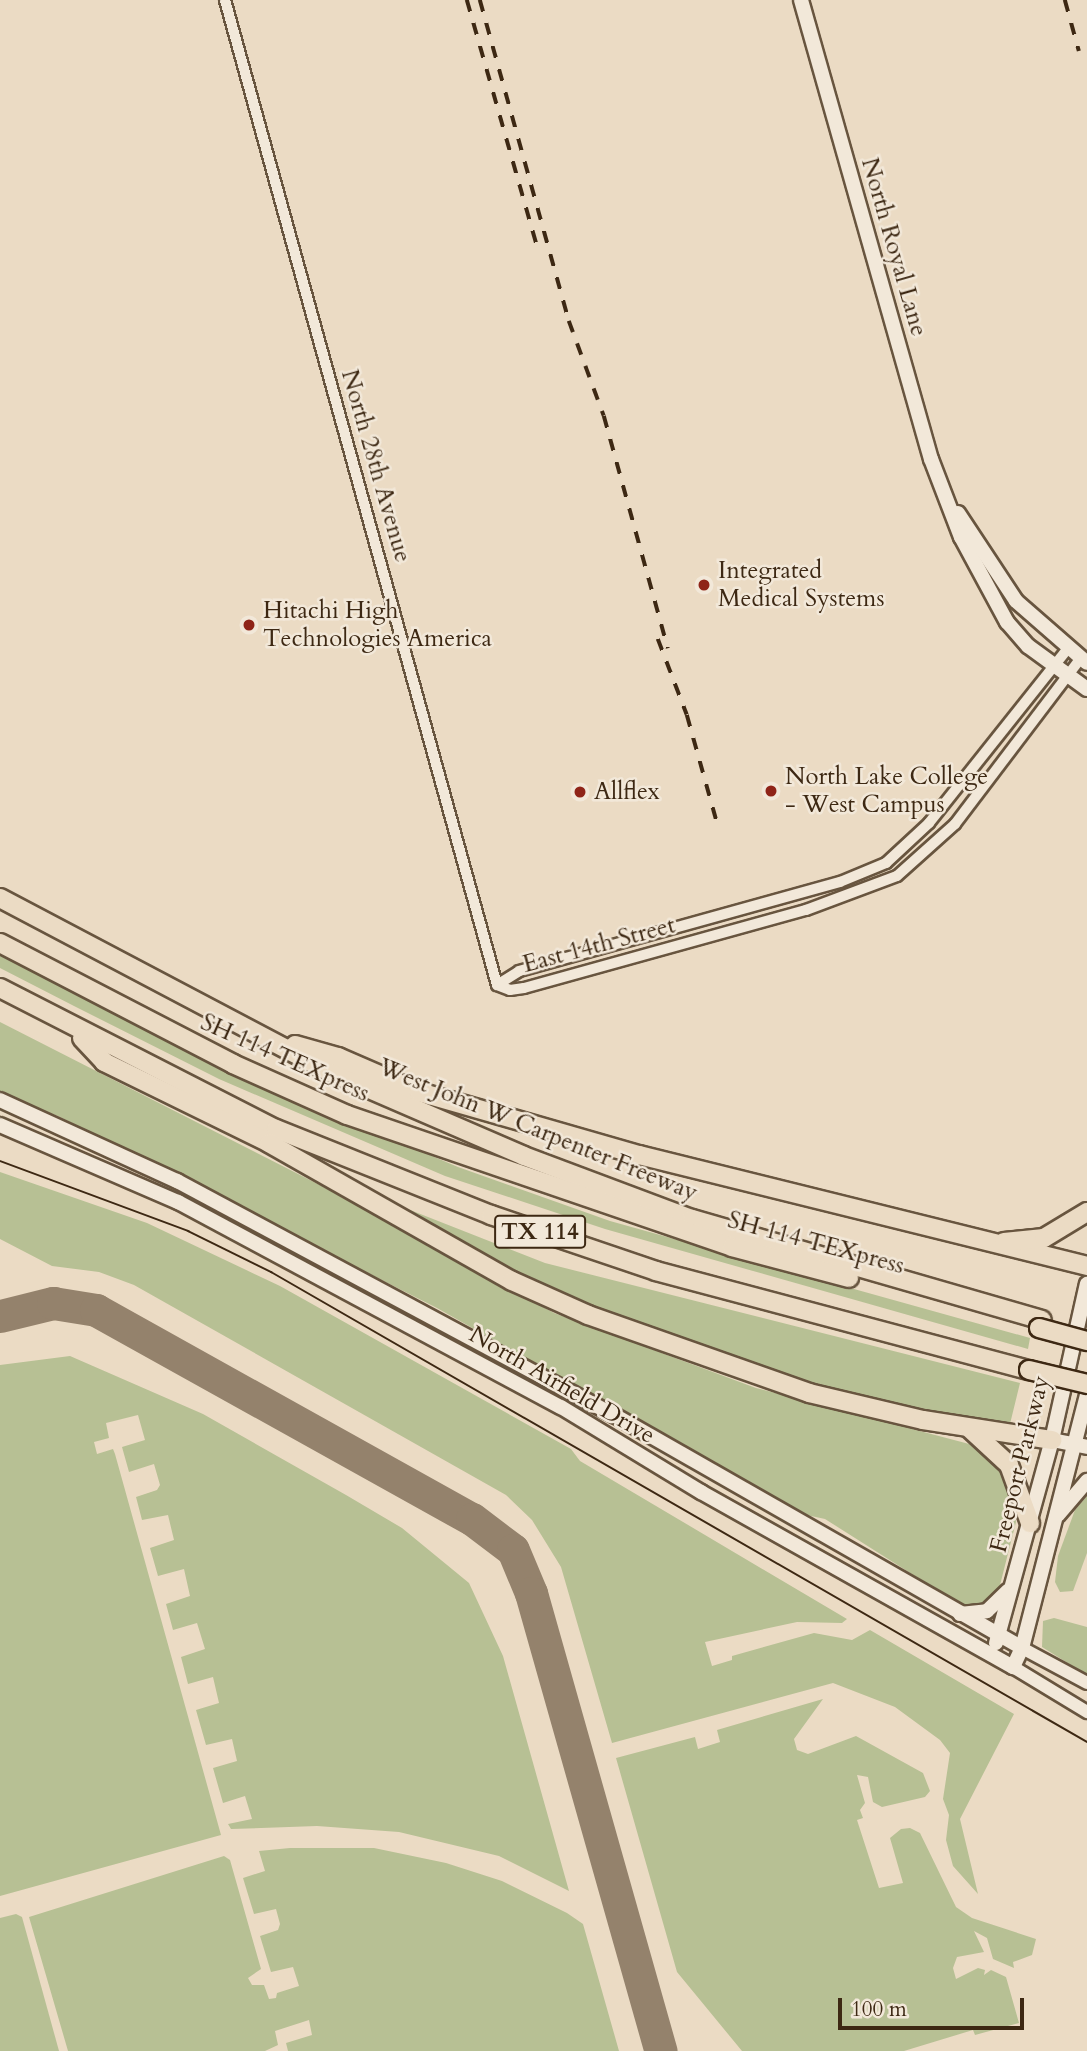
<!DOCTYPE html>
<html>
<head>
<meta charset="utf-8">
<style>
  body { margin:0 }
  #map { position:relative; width:1087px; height:2051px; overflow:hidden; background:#ebdbc4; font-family:Cardo,serif }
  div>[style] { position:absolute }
  .green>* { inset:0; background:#b7c094 }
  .taxiway>* { height:33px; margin:-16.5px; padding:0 16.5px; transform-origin:16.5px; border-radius:16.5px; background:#94826c }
  .roads { filter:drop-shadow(2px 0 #68553f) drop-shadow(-2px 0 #68553f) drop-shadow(0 2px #68553f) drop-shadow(0 -2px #68553f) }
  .minor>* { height:10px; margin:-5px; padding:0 5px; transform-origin:5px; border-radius:5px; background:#f2e8d9 }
  .tertiary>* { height:12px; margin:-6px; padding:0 6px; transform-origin:6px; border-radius:6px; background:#f2e8d9 }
  .secondary>* { height:14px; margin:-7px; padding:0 7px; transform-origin:7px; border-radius:7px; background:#f2e8d9 }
  .motorway>* { height:18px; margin:-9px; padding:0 9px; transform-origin:9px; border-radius:9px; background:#ebdbc4 }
  .tram>* { height:2px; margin:-1px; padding:0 1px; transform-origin:1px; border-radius:1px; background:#3d2813 }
  .rail>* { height:3.5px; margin-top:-1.75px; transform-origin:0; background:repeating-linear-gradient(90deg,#3d2813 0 12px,transparent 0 24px) }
  .bridges { filter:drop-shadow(2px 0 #3d2813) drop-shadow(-2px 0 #3d2813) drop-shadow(0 2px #3d2813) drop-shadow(0 -2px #3d2813) }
  .motorway-bridge>* { height:18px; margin:-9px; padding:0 9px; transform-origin:9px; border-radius:9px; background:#ebdbc4 }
  .dots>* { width:19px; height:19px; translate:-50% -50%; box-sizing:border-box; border:4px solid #f2e8d9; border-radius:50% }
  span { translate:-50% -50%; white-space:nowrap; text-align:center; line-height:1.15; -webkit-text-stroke:5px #f2e8d9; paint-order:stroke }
  .shield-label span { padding:2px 5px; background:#f2e8d9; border:2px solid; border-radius:5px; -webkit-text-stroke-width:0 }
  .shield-label { font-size:23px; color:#3d2813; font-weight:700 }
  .street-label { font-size:24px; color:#3d2813 }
  .poi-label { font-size:24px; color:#3d2813 }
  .left { translate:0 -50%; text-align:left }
  .scale { position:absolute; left:838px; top:1998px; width:186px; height:32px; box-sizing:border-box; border:4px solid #3d2813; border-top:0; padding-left:9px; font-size:21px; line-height:24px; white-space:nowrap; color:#3d2813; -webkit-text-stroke:5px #f2e8d9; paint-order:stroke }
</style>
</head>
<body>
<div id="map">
  <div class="green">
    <div style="clip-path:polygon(0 949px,286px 1094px,458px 1167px,610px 1221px,1030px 1338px,1028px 1349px,605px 1229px,445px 1176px,219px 1079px,74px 1006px,0 968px)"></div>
    <div style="clip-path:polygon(0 1022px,355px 1203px,554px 1313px,756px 1388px,973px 1445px,1000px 1469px,1013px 1499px,1016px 1522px,998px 1593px,991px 1602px,974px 1609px,956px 1602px,825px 1519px,802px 1514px,437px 1308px,58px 1116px,0 1094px)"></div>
    <div style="clip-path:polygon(0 1172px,147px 1223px,280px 1286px,571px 1449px,580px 1461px,847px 1619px,842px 1623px,797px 1622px,705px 1642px,712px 1666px,732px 1660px,732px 1656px,814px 1633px,852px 1640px,870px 1630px,1014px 1714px,960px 1819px,978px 1894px,953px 1866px,946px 1840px,949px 1815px,943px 1799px,950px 1753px,940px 1740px,895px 1707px,833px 1683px,612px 1743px,561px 1567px,532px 1520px,506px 1495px,134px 1285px,99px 1272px,52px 1266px,0 1239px)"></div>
    <div style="clip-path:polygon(400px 1206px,545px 1263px,1020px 1383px,1009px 1428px,918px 1413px,823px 1389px,563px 1299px,397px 1211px)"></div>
    <div style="clip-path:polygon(70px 1356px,203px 1414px,346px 1495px,402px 1528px,469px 1583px,503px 1656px,569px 1891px,499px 1856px,399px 1832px,317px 1826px,231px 1829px,228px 1824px,252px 1819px,245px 1796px,223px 1803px,213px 1768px,237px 1761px,232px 1739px,206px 1745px,196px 1710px,219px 1703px,213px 1677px,188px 1684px,181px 1657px,205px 1649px,197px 1623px,173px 1630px,166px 1604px,190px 1596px,184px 1569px,158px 1576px,150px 1548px,174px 1540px,168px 1515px,142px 1520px,136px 1497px,157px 1490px,160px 1485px,154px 1464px,129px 1472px,122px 1447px,145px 1440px,138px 1415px,106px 1423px,109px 1438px,94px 1442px,97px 1454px,113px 1449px,115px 1454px,221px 1835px,0 1896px,0 1365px)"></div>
    <div style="clip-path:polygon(1087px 1496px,1087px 1553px,1073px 1591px,1060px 1592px,1055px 1582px,1058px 1556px,1075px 1510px)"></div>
    <div style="clip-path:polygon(1054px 1618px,1087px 1627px,1087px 1675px,1042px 1647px,1043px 1621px)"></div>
    <div style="clip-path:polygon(823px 1699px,794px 1739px,797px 1750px,808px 1754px,856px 1736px,923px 1773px,930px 1791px,925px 1797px,882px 1807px,873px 1802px,868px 1777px,857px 1775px,865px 1803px,860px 1810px,863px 1818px,857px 1820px,879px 1888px,903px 1883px,890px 1838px,901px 1829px,910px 1828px,920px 1833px,956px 1907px,972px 1918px,1036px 1939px,1032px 1955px,1013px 1962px,1014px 1968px,993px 1959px,987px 1938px,974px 1931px,984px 1952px,957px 1957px,953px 1968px,956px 1979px,978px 1968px,985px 1970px,984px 1975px,991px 1970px,1006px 1977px,1019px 2023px,975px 2035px,973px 2030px,904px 2051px,742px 2051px,677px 1972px,616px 1758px,695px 1737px,698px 1749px,720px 1742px,717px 1730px)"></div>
    <div style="clip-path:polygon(290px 1848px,374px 1848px,446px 1863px,502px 1881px,567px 1913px,583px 1924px,619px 2051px,288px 2051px,286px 2043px,312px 2035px,309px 2020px,275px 2031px,278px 2045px,265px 2051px,68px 2051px,29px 1917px,224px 1856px,230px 1860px,261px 1969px,248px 1978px,252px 1985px,264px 1985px,269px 1999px,276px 1998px,277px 1993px,299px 1986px,293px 1967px,271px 1972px,260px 1936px,278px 1930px,280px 1924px,276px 1909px,254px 1914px,243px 1878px,265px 1871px,259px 1851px)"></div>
    <div style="clip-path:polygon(16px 1914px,22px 1917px,59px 2051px,0 2051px,0 1918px)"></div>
  </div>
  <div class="taxiway">
    <div style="left:0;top:1316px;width:55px;rotate:-13.8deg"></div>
    <div style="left:53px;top:1303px;width:44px;rotate:9.2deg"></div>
    <div style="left:96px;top:1310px;width:430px;rotate:29.1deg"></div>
    <div style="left:472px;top:1519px;width:51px;rotate:37.1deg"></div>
    <div style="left:513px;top:1550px;width:47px;rotate:67.3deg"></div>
    <div style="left:531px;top:1593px;width:476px;rotate:74.2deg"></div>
  </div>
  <div class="roads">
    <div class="minor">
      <div style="left:225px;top:0;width:1022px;rotate:74.56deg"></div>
      <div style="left:497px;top:985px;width:14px;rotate:21deg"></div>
      <div style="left:510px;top:990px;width:14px;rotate:-8deg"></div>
      <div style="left:524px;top:988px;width:293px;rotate:-15.5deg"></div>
      <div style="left:806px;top:910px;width:97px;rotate:-20.5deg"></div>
      <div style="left:897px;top:876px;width:78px;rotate:-41.9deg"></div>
      <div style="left:955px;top:824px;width:208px;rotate:-52.8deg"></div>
      <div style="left:497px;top:985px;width:26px;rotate:-32deg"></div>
      <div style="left:519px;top:971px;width:333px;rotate:-15.5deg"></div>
      <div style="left:840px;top:882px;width:50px;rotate:-22.4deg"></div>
      <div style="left:886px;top:863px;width:59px;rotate:-42.9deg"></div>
      <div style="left:929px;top:823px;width:223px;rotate:-51.5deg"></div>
    </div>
    <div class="tertiary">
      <div style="left:1022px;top:1648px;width:74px;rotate:28.3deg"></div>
      <div style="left:1013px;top:1667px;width:87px;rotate:31.3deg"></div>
    </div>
    <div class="secondary">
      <div style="left:801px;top:0;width:477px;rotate:74.2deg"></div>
      <div style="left:931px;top:459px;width:84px;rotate:69deg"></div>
      <div style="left:961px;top:537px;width:97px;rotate:61.6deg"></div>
      <div style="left:1007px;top:622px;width:32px;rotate:49deg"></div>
      <div style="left:1028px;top:646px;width:73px;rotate:36.1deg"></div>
      <div style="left:958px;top:513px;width:105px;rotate:56.6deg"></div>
      <div style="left:1016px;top:601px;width:94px;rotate:41.1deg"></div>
      <div style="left:0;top:1100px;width:195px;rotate:24.6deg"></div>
      <div style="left:177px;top:1181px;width:496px;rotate:28.2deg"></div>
      <div style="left:614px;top:1415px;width:470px;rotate:29.7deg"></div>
      <div style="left:0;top:1125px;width:194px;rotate:23.4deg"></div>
      <div style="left:178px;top:1202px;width:434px;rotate:28.2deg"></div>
      <div style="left:561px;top:1407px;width:164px;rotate:31.3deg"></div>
      <div style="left:701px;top:1492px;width:358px;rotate:29.3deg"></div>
      <div style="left:1013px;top:1667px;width:21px;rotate:-65deg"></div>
      <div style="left:1022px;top:1648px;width:262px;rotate:-75.6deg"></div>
      <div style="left:1052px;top:1440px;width:36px;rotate:11deg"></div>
      <div style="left:1058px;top:1515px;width:45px;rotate:-49.5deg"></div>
      <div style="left:960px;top:1614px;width:27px;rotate:-6deg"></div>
      <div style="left:987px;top:1611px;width:29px;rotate:-44deg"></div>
      <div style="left:996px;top:1643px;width:211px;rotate:-74.6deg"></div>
      <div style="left:1052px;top:1440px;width:160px;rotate:-77.4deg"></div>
    </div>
    <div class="motorway">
      <div style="left:0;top:898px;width:373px;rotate:27.8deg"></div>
      <div style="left:330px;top:1072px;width:211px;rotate:23.4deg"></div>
      <div style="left:524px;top:1156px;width:179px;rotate:20.6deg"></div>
      <div style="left:692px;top:1219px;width:364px;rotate:16.1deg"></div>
      <div style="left:0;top:943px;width:263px;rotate:27.4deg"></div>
      <div style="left:233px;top:1064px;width:125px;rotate:24.1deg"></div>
      <div style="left:347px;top:1115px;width:407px;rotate:18.9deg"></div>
      <div style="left:732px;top:1247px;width:121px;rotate:14.8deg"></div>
      <div style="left:0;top:988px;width:310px;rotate:27.1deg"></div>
      <div style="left:276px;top:1129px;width:232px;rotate:21.8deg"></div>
      <div style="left:491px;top:1215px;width:174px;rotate:18.7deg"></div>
      <div style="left:656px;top:1271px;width:386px;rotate:14.9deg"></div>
      <div style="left:82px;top:1038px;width:33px;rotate:47deg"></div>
      <div style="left:104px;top:1062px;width:184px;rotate:26.1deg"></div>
      <div style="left:269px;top:1143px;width:279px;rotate:29.6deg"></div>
      <div style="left:512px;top:1281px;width:83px;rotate:24.1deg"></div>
      <div style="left:588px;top:1315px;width:234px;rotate:19.4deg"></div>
      <div style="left:809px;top:1393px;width:117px;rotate:13.3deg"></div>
      <div style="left:923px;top:1420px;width:131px;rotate:8.8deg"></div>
      <div style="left:295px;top:1045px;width:45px;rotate:15.6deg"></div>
      <div style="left:338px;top:1057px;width:88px;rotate:23.4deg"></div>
      <div style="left:419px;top:1092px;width:229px;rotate:16deg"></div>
      <div style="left:639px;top:1155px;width:462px;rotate:13.9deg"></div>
      <div style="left:1004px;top:1242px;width:40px;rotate:-5.7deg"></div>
      <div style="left:1044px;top:1238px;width:50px;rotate:-31.2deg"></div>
      <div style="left:970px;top:1429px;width:53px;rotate:42.7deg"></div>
      <div style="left:1009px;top:1465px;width:62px;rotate:70.1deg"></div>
    </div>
  </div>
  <div class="tram">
    <div style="left:0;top:1161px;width:201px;rotate:20.4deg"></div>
    <div style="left:188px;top:1231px;width:93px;rotate:26.3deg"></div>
    <div style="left:271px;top:1272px;width:942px;rotate:29.94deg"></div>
  </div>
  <div class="rail">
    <div style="left:467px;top:0;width:256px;rotate:74.1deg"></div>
    <div style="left:480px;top:0;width:333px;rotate:74.5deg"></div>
    <div style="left:569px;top:321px;width:101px;rotate:69.8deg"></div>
    <div style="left:604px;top:416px;width:241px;rotate:74.6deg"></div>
    <div style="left:1065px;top:0;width:53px;rotate:74.6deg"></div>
    <div style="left:658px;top:639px;width:81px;rotate:69.1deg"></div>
    <div style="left:687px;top:715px;width:115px;rotate:74.4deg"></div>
  </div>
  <div class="bridges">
    <div class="motorway-bridge">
      <div style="left:1039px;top:1328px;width:50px;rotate:15.2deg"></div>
      <div style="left:1029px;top:1370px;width:60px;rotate:13.6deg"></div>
    </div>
  </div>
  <div class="dots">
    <div style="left:704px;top:585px;background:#8f2418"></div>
    <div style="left:249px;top:625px;background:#8f2418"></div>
    <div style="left:771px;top:791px;background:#8f2418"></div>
    <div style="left:580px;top:792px;background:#8f2418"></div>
  </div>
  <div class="shield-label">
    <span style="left:540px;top:1232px">TX 114</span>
  </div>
  <div class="street-label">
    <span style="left:894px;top:247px;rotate:74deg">North Royal Lane</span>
    <span style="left:376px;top:466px;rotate:74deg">North 28th Avenue</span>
    <span style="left:599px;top:945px;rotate:-15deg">East 14th Street</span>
    <span style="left:285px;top:1058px;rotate:24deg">SH 114 TEXpress</span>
    <span style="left:538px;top:1130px;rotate:22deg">West John W Carpenter Freeway</span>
    <span style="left:816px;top:1243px;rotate:15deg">SH 114 TEXpress</span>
    <span style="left:562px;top:1385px;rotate:30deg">North Airfield Drive</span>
    <span style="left:1020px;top:1464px;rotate:-76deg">Freeport Parkway</span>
  </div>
  <div class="poi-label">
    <span class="left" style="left:718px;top:585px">Integrated<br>Medical Systems</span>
    <span class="left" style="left:263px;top:625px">Hitachi High<br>Technologies America</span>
    <span class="left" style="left:785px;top:791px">North Lake College<br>- West Campus</span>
    <span class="left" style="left:594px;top:792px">Allflex</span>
  </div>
  <div class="scale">100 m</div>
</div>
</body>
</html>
